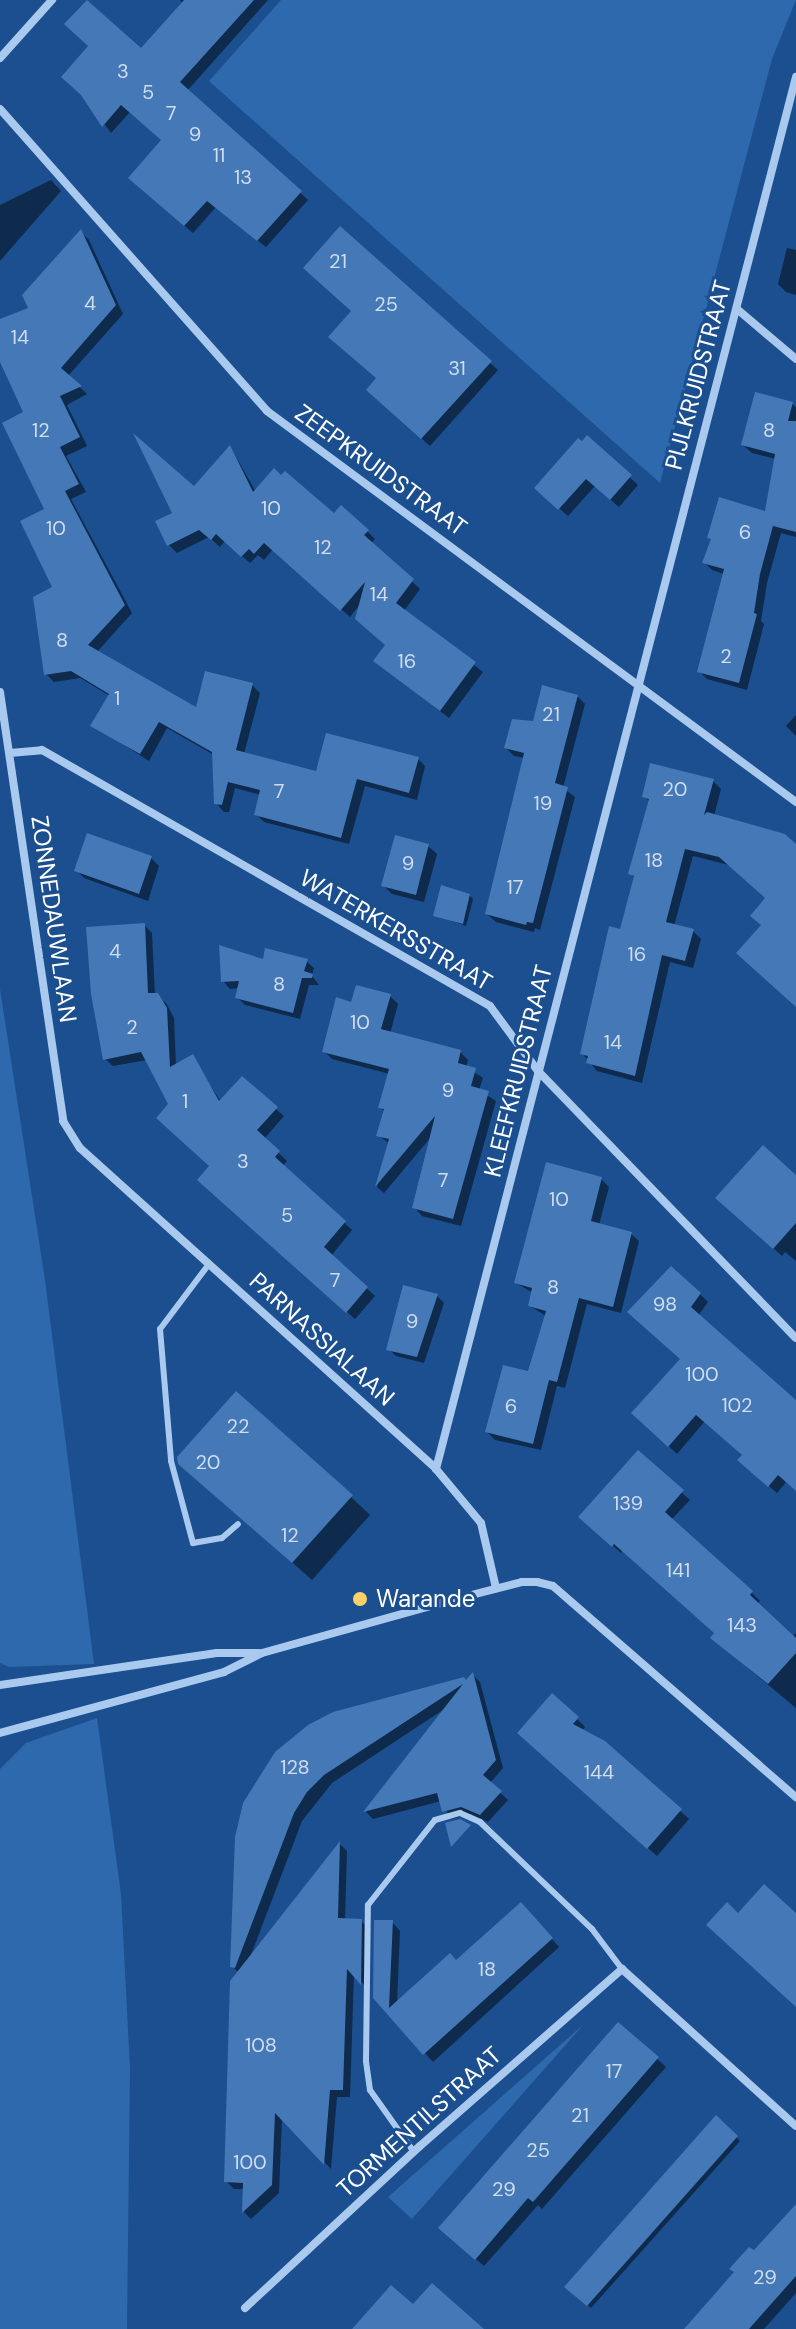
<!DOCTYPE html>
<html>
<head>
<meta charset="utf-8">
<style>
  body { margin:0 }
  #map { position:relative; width:796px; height:2329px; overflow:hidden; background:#1b4f8f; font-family:"DM Sans",sans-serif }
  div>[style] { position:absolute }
  .green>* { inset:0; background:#2e69ad }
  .shadow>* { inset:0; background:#0007 }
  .building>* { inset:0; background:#4478b7 }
  .lane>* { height:6px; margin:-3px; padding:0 3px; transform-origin:3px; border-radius:3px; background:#a9c9ee }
  .street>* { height:8px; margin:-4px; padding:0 4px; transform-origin:4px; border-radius:4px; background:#a9c9ee }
  .dots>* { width:22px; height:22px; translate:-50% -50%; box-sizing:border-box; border:4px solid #1b4f8f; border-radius:50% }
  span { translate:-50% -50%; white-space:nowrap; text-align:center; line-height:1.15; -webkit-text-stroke:6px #1b4f8f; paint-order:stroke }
  .number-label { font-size:20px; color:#d0dded }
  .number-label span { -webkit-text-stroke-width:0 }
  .street-label { font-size:24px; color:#fff }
  .poi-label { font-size:24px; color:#fff }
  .left { translate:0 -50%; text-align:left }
</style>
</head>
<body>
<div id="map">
  <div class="green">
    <div style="clip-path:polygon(281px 0,796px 0,772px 59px,660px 483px,209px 81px)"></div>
    <div style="clip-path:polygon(0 989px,45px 1280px,94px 1664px,9px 1667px,0 1663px)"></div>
    <div style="clip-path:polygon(97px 1718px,121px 1894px,130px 2068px,127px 2329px,0 2329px,0 1769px,26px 1743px)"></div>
    <div style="clip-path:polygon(584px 2024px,412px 2219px,388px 2197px)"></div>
  </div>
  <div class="shadow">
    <div style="clip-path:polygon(180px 0,268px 0,187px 91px,308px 200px,266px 247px,216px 207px,193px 233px,138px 186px,163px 141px,130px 112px,111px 133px,84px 96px,142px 51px,183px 4px)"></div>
    <div style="clip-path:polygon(51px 180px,61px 191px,0 261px,0 205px)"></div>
    <div style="clip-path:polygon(340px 229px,498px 370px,430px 446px,377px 398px,378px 379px,353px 311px)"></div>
    <div style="clip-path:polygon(81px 232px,89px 240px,123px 314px,68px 376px,87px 394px,67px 405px,87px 446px,66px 456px,86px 492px,71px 499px,132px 613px,97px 652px,197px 710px,252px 685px,260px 693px,244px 754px,317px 773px,418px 759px,425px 766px,417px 800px,365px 786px,349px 844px,264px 822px,256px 814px,261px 795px,235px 788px,229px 812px,224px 812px,216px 803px,214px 755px,167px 728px,149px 761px,93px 725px,110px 696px,80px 678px,54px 682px,46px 674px,55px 588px,47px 510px,26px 413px,0 358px,0 322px,31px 309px)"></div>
    <div style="clip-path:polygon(787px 248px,796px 250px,796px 295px,786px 292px,778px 284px)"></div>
    <div style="clip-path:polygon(792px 404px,796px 407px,796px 537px,781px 533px,767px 583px,761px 621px,764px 624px,747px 690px,707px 679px,699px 671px,724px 574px,712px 570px,704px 562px,713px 541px,710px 538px,767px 513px,776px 459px,752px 453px,743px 445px)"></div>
    <div style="clip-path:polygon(587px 438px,638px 485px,619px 507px,595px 486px,568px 516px,545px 496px)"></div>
    <div style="clip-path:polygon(231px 448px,256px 492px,334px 516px,367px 531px,375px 539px,371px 544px,420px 589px,404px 611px,483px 672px,449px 718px,376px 661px,387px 646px,361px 603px,350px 617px,273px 549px,264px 560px,258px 555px,250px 563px,225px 541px,220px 547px,209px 537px,177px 553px,169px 545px,175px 513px)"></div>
    <div style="clip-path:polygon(577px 696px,585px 704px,563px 788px,575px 797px,540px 930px,535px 928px,534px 932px,496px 922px,487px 914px,525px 758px,514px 756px,506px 748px,534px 723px)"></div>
    <div style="clip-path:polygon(796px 715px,796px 736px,786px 726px)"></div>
    <div style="clip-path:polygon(713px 781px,721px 789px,714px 816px,796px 846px,796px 972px,763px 926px,767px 899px,729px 865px,693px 856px,674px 926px,693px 931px,701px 939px,693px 968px,670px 962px,642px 1083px,597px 1071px,582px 1053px,636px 879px,631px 874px,650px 802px,644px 796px)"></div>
    <div style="clip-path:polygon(428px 846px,437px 854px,424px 902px,392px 894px,384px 886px)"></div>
    <div style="clip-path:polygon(151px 858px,159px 866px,148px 901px,84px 878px,76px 870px)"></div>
    <div style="clip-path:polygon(469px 895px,473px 899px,466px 926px,435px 915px)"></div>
    <div style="clip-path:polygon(144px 925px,152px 933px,155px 995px,166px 1003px,174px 1018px,176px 1066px,192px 1057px,221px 1102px,276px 1109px,284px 1116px,264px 1139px,287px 1161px,282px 1166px,352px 1230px,331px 1256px,375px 1296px,355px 1319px,207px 1188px,212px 1167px,171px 1105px,147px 1060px,113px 1066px,105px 1059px)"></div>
    <div style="clip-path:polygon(264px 961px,306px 961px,314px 968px,312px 976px,319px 985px,309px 985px,300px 1019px,245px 1005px,237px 997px,239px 988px,230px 989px,223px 981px)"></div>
    <div style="clip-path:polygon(390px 996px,398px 1004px,390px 1034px,460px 1052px,468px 1060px,466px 1067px,483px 1078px,479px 1090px,496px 1101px,461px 1226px,422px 1216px,414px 1207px,431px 1137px,384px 1193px,377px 1187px,390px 1144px,378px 1135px,385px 1112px,380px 1107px,390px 1074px,332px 1059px,324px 1051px,353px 1004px)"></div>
    <div style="clip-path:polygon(796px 1177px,796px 1261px,785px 1252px,782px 1256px,726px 1206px)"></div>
    <div style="clip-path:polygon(601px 1179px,609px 1187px,599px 1225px,631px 1234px,639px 1241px,621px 1313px,587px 1304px,565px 1388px,557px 1386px,541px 1450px,495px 1440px,487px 1432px,530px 1373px,546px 1316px,530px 1306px,533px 1293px,516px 1283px)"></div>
    <div style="clip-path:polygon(700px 1294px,708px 1302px,698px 1316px,796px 1406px,796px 1489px,787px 1481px,777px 1493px,748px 1468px,744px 1456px,705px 1421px,677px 1454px,634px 1413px,682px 1359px,638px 1319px)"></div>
    <div style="clip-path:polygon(437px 1296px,444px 1303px,424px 1363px,396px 1356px,389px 1349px)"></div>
    <div style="clip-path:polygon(638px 1453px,690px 1500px,671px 1520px,752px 1593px,760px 1601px,757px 1604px,793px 1636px,796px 1633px,796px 1708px,720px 1645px,717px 1633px,623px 1550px,621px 1553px,589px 1525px)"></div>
    <div style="clip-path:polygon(180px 1463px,351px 1497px,370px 1515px,312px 1580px)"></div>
    <div style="clip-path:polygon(473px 1675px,480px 1682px,503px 1768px,490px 1783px,508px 1800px,488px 1822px,471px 1814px,451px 1819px,441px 1801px,373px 1819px,366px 1812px,446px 1708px,332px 1783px,302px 1821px,249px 1960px,340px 1844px,347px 1851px,345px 1920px,361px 1921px,369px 1929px,368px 1989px,354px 1974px,350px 2097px,337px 2097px,331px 2169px,282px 2117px,279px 2193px,251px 2219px,244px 2212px,245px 2189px,234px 2189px,226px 2181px,239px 1973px,232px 1966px,277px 1753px,467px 1682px)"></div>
    <div style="clip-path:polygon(577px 1719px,585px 1727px,582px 1731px,604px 1742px,689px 1819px,657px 1856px,528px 1741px)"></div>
    <div style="clip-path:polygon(528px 1912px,559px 1947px,433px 2062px,375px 1998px,392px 1922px,400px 1931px,397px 2004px)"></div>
    <div style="clip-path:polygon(618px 2024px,666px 2067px,542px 2209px,538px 2205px,484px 2266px,449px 2236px)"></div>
    <div style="clip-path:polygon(716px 2118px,740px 2141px,591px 2308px,567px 2287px)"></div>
    <div style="clip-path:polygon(796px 2206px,796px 2293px,764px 2329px,686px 2329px)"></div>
  </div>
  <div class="building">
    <div style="clip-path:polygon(87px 0,141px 48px,184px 0,254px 0,180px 82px,302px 191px,257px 241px,207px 201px,184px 226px,128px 178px,161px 140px,121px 105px,102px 127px,81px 95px,61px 77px,88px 46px,64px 24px)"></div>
    <div style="clip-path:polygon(340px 226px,492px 361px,421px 439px,366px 390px,376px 378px,328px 337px,351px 311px,303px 268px)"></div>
    <div style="clip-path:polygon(81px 229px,116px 305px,61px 368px,82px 386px,60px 396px,80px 437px,60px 447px,79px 484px,65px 491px,125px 605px,88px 645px,196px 707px,205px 671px,253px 683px,236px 750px,316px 771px,326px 733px,419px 757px,409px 793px,357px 779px,341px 838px,254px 815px,260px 790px,228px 782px,222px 805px,214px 804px,212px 752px,159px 722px,140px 754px,90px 726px,109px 694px,71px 671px,44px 675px,33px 597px,52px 587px,20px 521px,44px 509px,2px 423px,23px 412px,0 362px,0 319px,28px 308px,22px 295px)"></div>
    <div style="clip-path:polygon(755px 392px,793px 402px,788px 421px,796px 421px,796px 532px,773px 526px,760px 574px,754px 613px,757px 614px,739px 683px,697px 672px,724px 569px,702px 563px,711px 539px,707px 538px,719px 497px,765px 511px,775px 454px,741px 445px)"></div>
    <div style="clip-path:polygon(133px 433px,194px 486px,230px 445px,253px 492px,274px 468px,281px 475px,285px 471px,334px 513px,341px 505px,369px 530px,364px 535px,414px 579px,396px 603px,476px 662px,440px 711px,373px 661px,385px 645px,355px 619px,365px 582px,340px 611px,264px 543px,254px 554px,249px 549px,241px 557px,216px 534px,211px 540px,199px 530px,167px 546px,155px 521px,172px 513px)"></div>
    <div style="clip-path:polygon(587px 435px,632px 475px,610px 500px,586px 479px,558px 510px,534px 488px,578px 438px,582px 441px)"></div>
    <div style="clip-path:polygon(542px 685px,578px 695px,555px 783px,568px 787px,533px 923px,527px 922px,526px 925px,485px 914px,524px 753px,504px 748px,512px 719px,533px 721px)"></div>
    <div style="clip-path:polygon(650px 763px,714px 779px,704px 815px,707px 812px,785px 834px,796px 844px,796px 1007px,736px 953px,761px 925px,750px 916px,765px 898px,719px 857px,685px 849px,666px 922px,694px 929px,685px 961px,662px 955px,635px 1076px,586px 1063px,588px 1056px,580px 1054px,609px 926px,620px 929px,634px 876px,628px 874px,649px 799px,642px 797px)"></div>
    <div style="clip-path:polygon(87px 833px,152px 856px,139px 894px,74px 871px)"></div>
    <div style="clip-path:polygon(395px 835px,429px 844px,416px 895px,381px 886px)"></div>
    <div style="clip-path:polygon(441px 885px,470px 894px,463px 924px,433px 916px)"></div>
    <div style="clip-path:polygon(145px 923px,148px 993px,158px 993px,167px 1008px,170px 1067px,193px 1054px,219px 1101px,242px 1076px,278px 1107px,257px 1130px,280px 1151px,275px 1157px,346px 1221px,324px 1247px,368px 1287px,346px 1313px,197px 1180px,209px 1166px,156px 1118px,168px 1104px,141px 1052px,103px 1060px,91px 994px,86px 927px)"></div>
    <div style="clip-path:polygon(219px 945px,263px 959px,265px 948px,308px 959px,304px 971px,313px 974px,312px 978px,302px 978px,293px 1013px,235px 998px,239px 981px,221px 982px)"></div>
    <div style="clip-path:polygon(356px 985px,391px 994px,381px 1029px,461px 1050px,458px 1063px,476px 1068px,471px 1086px,489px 1091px,453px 1219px,412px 1208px,435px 1116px,375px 1187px,389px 1139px,376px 1136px,384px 1109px,378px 1108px,389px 1069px,322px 1052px,336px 997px,351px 1002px)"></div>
    <div style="clip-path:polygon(763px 1145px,796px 1175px,796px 1223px,773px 1249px,715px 1198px)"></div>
    <div style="clip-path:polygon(546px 1162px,602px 1177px,591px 1221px,632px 1232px,613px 1307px,579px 1298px,557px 1382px,549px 1380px,533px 1444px,485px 1432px,503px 1365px,528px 1371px,546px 1311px,528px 1306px,532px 1288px,514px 1283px)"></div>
    <div style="clip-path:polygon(671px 1266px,701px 1293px,691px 1307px,796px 1400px,796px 1491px,778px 1475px,768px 1487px,737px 1460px,742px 1455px,696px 1415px,668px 1447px,631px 1413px,680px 1359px,627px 1312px)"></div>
    <div style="clip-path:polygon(403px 1285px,438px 1294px,417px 1357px,386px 1350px)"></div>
    <div style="clip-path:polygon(236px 1391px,353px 1495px,292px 1563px,178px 1464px,177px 1457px)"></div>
    <div style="clip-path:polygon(638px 1450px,684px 1490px,665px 1512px,753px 1591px,750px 1595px,796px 1638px,796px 1653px,768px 1684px,710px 1638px,714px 1633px,614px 1544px,612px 1547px,578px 1517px)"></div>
    <div style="clip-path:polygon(473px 1672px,496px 1760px,483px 1775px,502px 1791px,480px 1815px,461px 1807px,442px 1812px,437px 1793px,363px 1812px,463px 1684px,324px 1775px,307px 1792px,294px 1813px,235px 1968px,230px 1967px,235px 1837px,243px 1803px,275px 1752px,308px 1725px,333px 1712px,464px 1677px,466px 1680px)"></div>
    <div style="clip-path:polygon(552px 1693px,579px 1717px,573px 1724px,605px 1741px,682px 1809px,647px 1849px,517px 1733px)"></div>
    <div style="clip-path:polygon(460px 1819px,471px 1825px,451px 1847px,445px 1823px)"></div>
    <div style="clip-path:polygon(340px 1841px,338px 1918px,362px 1919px,361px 1985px,347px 1969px,343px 2090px,330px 2090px,324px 2165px,275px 2113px,272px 2185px,242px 2213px,243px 2183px,224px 2182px,230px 1981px)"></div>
    <div style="clip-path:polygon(764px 1884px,796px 1913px,796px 2007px,706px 1925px,727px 1902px,738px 1913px)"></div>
    <div style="clip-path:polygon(521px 1902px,553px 1938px,423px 2055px,373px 1998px,374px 1920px,393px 1920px,389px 2008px,450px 1953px,456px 1960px)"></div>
    <div style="clip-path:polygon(618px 2022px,659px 2057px,533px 2202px,528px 2198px,475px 2260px,438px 2228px)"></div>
    <div style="clip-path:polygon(716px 2115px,738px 2136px,587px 2306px,564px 2287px)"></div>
    <div style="clip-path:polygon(796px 2204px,796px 2276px,749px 2329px,684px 2329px,734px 2272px,729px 2269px,749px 2247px,754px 2250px)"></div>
    <div style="clip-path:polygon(432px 2283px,484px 2329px,352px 2329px,391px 2285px,413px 2304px)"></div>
  </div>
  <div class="lane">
    <div style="left:209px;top:1264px;width:81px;rotate:127deg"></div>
    <div style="left:160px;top:1329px;width:132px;rotate:85.2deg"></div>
    <div style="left:171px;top:1461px;width:85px;rotate:75deg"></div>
    <div style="left:193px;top:1543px;width:29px;rotate:-10deg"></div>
    <div style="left:222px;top:1538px;width:21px;rotate:-41deg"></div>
    <div style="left:414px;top:2152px;width:76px;rotate:-125.4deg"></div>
    <div style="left:370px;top:2090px;width:29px;rotate:-98deg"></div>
    <div style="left:366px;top:2061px;width:156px;rotate:-89.3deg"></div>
    <div style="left:368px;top:1905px;width:108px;rotate:-51.8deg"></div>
    <div style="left:435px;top:1820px;width:26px;rotate:-16deg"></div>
    <div style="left:460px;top:1813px;width:22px;rotate:24deg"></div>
    <div style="left:480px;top:1822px;width:155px;rotate:43.7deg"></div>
    <div style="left:592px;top:1929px;width:50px;rotate:53.1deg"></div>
  </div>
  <div class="street">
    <div style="left:0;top:58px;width:78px;rotate:-48.1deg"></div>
    <div style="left:0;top:109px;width:403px;rotate:48.5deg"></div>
    <div style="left:267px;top:411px;width:658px;rotate:36.47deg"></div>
    <div style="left:737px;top:309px;width:77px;rotate:40.3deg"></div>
    <div style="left:0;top:692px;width:434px;rotate:81.6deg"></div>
    <div style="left:63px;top:1121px;width:32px;rotate:58deg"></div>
    <div style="left:80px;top:1148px;width:479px;rotate:42deg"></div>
    <div style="left:436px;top:1469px;width:70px;rotate:50.2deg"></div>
    <div style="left:481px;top:1523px;width:67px;rotate:77deg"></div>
    <div style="left:10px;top:753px;width:32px;rotate:-5deg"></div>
    <div style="left:42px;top:750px;width:516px;rotate:29.74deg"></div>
    <div style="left:490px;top:1006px;width:81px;rotate:53.6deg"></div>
    <div style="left:538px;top:1071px;width:371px;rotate:46deg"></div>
    <div style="left:436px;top:1469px;width:1438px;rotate:-75.5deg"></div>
    <div style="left:0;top:1685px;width:219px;rotate:-8.4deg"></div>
    <div style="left:217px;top:1653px;width:41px"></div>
    <div style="left:0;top:1733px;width:232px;rotate:-15.2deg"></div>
    <div style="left:224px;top:1672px;width:42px;rotate:-26.6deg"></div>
    <div style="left:262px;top:1653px;width:193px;rotate:-15.6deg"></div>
    <div style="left:448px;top:1601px;width:76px;rotate:-14.4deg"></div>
    <div style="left:522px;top:1582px;width:15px"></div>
    <div style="left:537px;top:1582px;width:16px;rotate:14deg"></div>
    <div style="left:553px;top:1586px;width:322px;rotate:41deg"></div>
    <div style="left:245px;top:2308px;width:238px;rotate:-42.8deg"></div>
    <div style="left:420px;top:2146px;width:269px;rotate:-41.2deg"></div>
    <div style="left:622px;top:1969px;width:234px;rotate:42.1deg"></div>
  </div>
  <div class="dots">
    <div style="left:360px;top:1599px;background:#ffd166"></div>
  </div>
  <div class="number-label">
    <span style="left:123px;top:71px">3</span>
    <span style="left:148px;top:92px">5</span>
    <span style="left:171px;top:113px">7</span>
    <span style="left:195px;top:134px">9</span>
    <span style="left:219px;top:155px">11</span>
    <span style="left:243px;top:177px">13</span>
    <span style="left:338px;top:261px">21</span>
    <span style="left:90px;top:303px">4</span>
    <span style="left:386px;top:304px">25</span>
    <span style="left:20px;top:337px">14</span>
    <span style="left:457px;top:368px">31</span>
    <span style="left:41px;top:430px">12</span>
    <span style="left:769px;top:430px">8</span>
    <span style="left:271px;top:508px">10</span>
    <span style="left:56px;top:528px">10</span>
    <span style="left:745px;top:532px">6</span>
    <span style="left:323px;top:547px">12</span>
    <span style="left:379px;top:594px">14</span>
    <span style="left:62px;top:640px">8</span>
    <span style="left:726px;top:656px">2</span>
    <span style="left:407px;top:661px">16</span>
    <span style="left:117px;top:698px">1</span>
    <span style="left:551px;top:714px">21</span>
    <span style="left:675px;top:789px">20</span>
    <span style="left:279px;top:791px">7</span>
    <span style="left:543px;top:803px">19</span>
    <span style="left:654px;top:860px">18</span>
    <span style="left:408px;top:863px">9</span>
    <span style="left:515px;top:887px">17</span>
    <span style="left:115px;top:951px">4</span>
    <span style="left:637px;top:954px">16</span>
    <span style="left:279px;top:984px">8</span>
    <span style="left:360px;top:1022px">10</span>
    <span style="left:132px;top:1027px">2</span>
    <span style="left:613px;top:1042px">14</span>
    <span style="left:448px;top:1090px">9</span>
    <span style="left:185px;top:1101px">1</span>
    <span style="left:243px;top:1161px">3</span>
    <span style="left:443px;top:1180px">7</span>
    <span style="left:559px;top:1199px">10</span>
    <span style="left:287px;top:1215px">5</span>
    <span style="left:335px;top:1280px">7</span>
    <span style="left:553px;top:1287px">8</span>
    <span style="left:665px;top:1304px">98</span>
    <span style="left:412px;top:1321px">9</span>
    <span style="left:702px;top:1374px">100</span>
    <span style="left:737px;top:1405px">102</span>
    <span style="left:511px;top:1406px">6</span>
    <span style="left:238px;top:1426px">22</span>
    <span style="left:208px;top:1462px">20</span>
    <span style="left:628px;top:1503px">139</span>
    <span style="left:290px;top:1535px">12</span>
    <span style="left:678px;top:1570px">141</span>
    <span style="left:742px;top:1625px">143</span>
    <span style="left:295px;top:1767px">128</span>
    <span style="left:599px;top:1772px">144</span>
    <span style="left:487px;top:1969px">18</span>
    <span style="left:261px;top:2045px">108</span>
    <span style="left:614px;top:2071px">17</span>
    <span style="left:580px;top:2115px">21</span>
    <span style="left:538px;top:2150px">25</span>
    <span style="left:250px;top:2162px">100</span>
    <span style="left:504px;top:2189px">29</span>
    <span style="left:765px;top:2277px">29</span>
  </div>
  <div class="street-label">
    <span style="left:698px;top:375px;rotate:-75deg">PIJLKRUIDSTRAAT</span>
    <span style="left:381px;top:470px;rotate:36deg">ZEEPKRUIDSTRAAT</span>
    <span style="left:54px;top:919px;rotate:82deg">ZONNEDAUWLAAN</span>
    <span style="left:396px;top:930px;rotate:30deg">WATERKERSSTRAAT</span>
    <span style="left:518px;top:1071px;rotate:-76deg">KLEEFKRUIDSTRAAT</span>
    <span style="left:322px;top:1339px;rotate:42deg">PARNASSIALAAN</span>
    <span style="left:419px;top:2122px;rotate:-42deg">TORMENTILSTRAAT</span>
  </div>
  <div class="poi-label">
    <span class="left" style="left:376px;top:1599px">Warande</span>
  </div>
</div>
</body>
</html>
